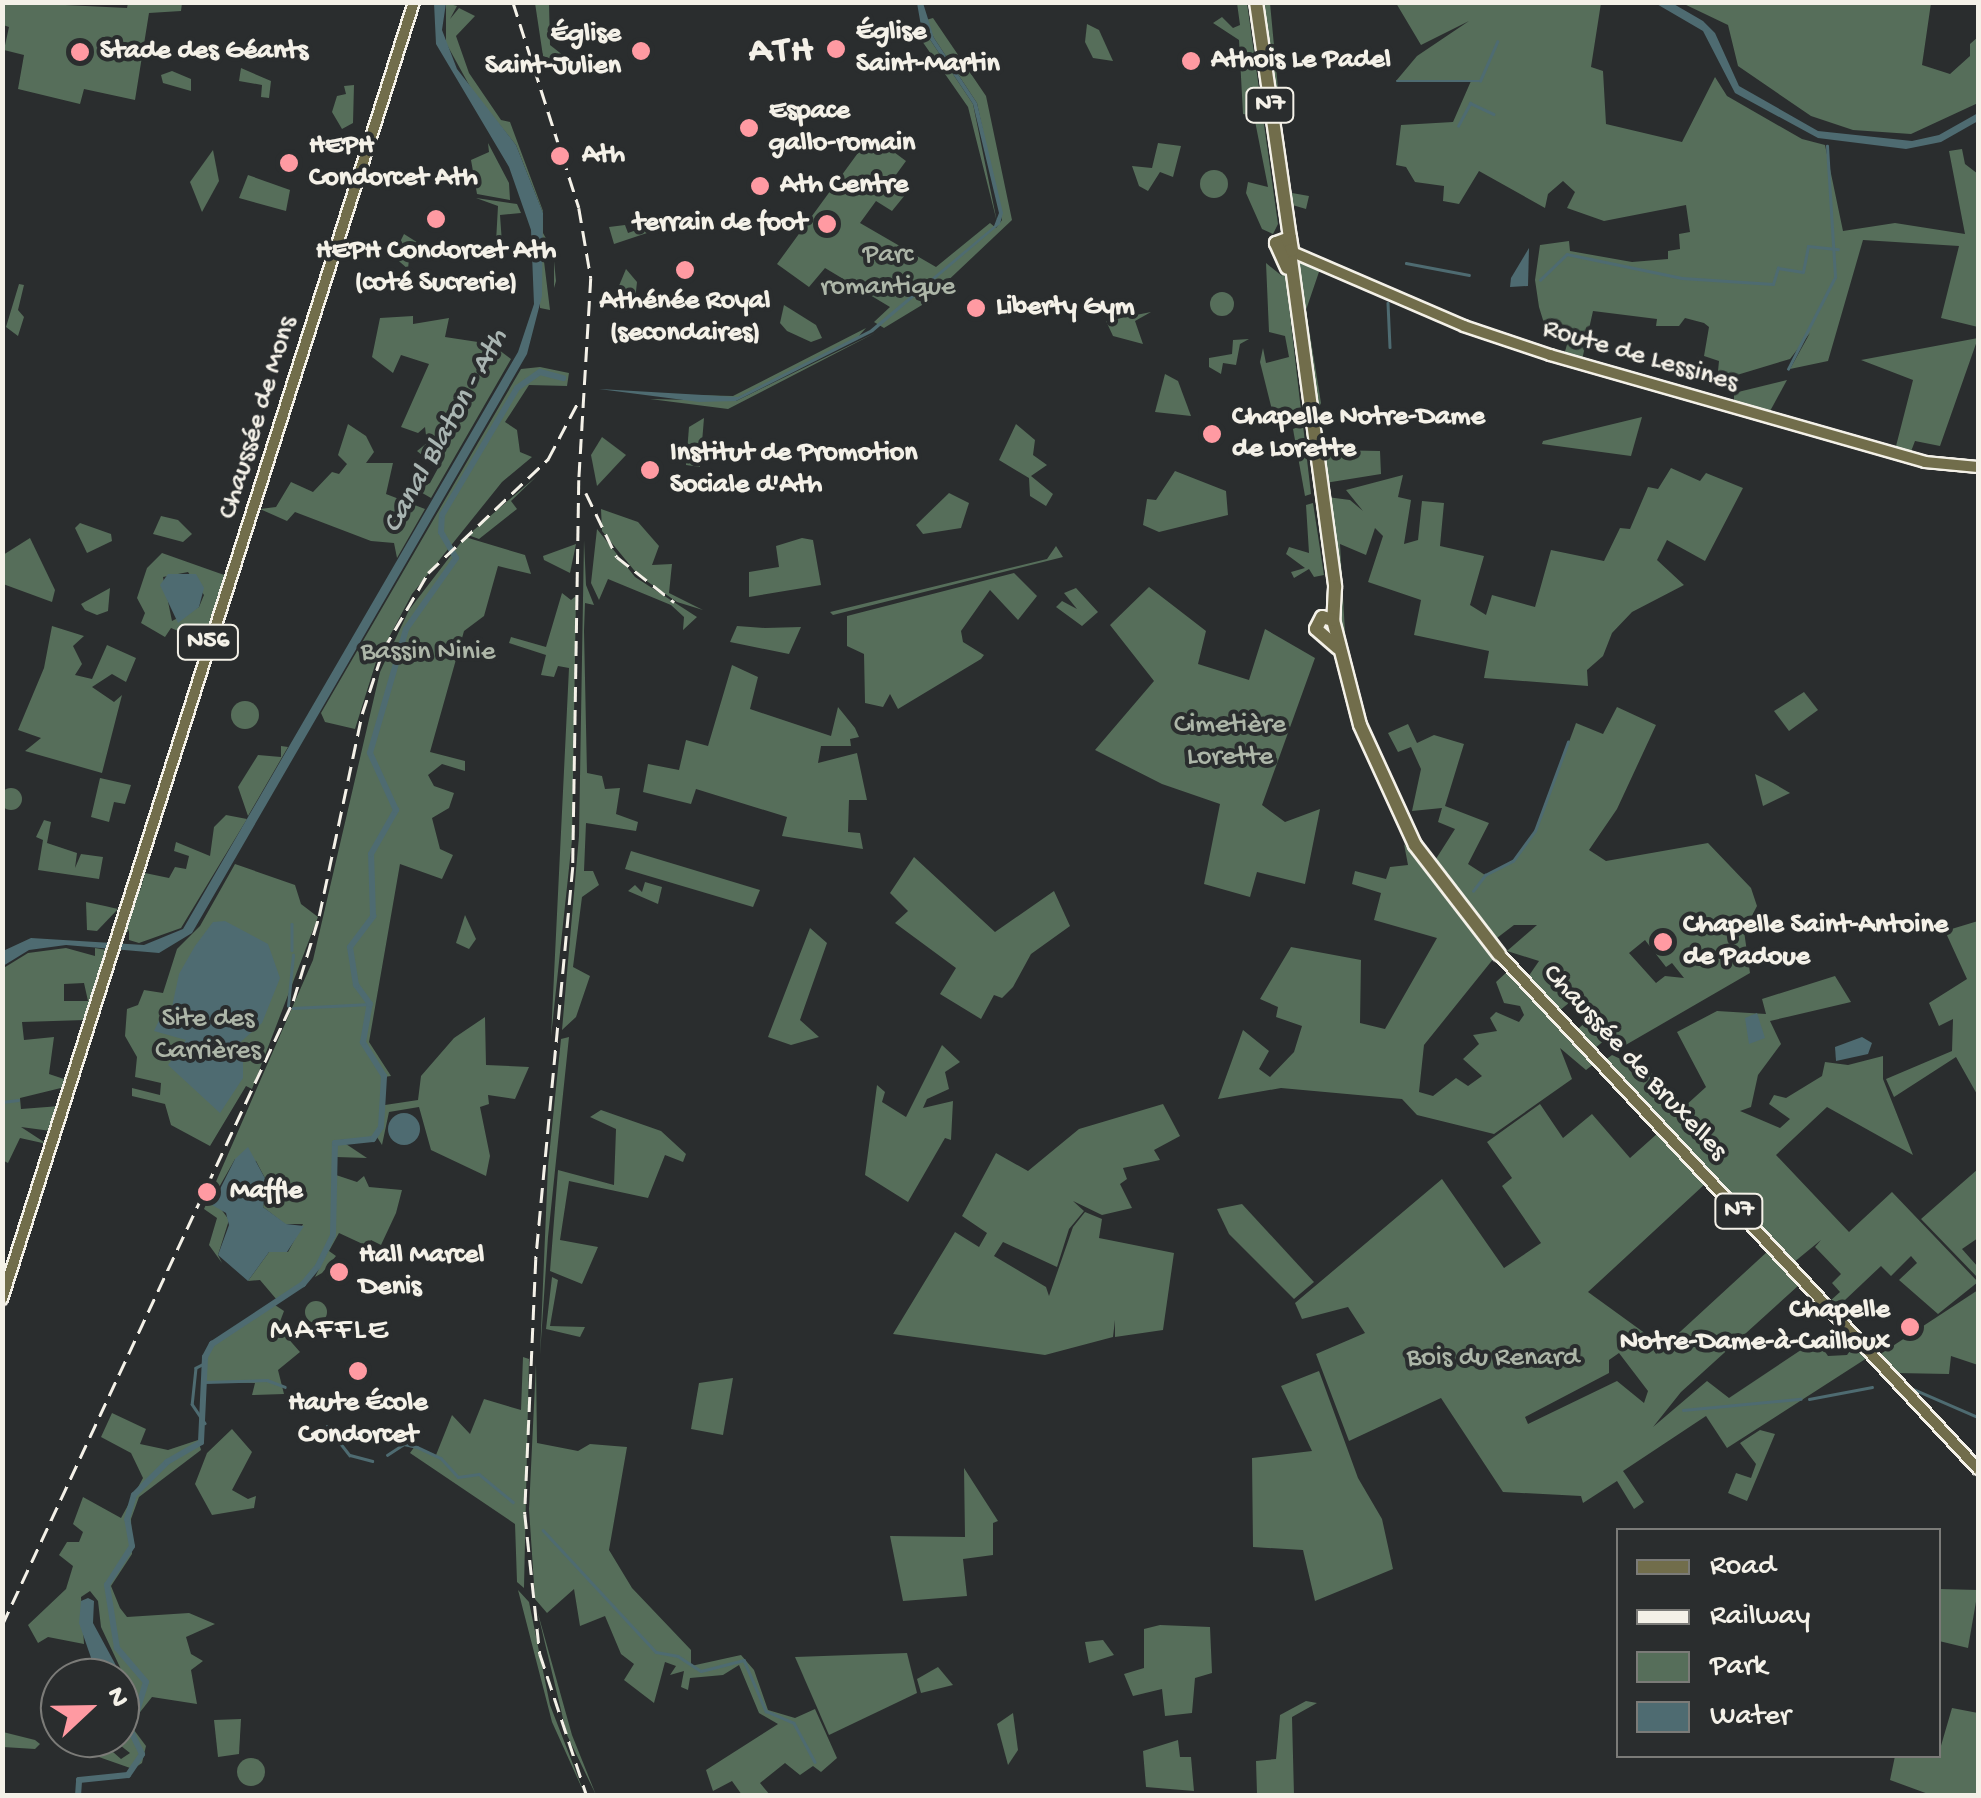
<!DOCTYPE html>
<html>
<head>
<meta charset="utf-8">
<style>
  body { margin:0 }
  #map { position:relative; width:1981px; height:1798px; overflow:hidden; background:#2a2d2e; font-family:"Gochi Hand",sans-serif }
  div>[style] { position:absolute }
  .green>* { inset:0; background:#566e5a }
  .round { border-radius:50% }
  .water>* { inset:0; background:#4e6b71 }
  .stream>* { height:2.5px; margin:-1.25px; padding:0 1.25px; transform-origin:1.25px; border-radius:1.25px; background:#4e6b71 }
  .river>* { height:6px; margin:-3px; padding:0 3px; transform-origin:3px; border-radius:3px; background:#4e6b71 }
  .roads { filter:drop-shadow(2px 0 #f4f1e8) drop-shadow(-2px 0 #f4f1e8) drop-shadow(0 2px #f4f1e8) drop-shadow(0 -2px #f4f1e8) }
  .major>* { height:10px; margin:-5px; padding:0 5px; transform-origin:5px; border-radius:5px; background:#716d4b }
  .highway>* { height:12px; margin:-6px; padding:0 6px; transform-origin:6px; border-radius:6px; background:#716d4b }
  .rail>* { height:2.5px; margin-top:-1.25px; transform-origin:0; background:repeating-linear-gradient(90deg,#f4f1e8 0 15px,transparent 0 23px) }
  .dots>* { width:28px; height:28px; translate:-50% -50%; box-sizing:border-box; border:5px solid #2a2d2e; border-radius:50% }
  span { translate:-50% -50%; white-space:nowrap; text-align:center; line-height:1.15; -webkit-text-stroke:8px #2a2d2e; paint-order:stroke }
  .shield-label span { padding:2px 8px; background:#2a2d2e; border:2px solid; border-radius:8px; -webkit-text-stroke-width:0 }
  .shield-label { font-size:25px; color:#f4f1e8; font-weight:700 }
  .poi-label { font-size:28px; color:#f4f1e8; font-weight:700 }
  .left { translate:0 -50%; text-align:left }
  .right { translate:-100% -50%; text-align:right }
  .park-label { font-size:28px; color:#adb6a8 }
  .street-label { font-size:28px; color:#f4f1e8 }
  .water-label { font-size:30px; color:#a9b5b2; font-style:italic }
  .quarter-label { font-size:32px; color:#f4f1e8; letter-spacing:2.5px }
  .district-label { font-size:38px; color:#f4f1e8; font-weight:700; letter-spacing:2.5px }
  .frame { position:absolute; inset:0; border:5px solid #f4f1e8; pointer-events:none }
  .legend { position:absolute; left:1616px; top:1528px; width:325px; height:230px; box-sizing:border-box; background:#2a2d2e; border:2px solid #7b7b78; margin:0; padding:12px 18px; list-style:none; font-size:30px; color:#f4f1e8 }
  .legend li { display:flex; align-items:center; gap:20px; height:50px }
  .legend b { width:50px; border:2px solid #7b7b78 }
  .north { position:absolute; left:40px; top:1658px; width:100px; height:100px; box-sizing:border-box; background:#2a2d2e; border:2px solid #7b7b78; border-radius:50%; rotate:68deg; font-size:28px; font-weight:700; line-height:40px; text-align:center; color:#f4f1e8 }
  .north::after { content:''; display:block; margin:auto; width:35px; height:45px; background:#ff9aa2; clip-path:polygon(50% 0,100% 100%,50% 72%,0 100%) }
</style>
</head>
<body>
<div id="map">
  <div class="green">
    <div style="clip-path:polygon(3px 2px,127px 8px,128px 3px,182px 3px,181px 11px,149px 13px,135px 100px,84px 89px,80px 104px,18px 89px,24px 55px,4px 50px,9px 27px,3px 25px)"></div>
    <div style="clip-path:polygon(446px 3px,457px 6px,450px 19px,459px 8px,475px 16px,456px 36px,469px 73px,501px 120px,510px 122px,543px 211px,543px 233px,553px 251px,556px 281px,554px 288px,554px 261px,542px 245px,550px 310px,540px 308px,539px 236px,543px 213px,516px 145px,473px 92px,446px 43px)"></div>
    <div style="clip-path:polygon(535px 3px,549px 3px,550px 45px,564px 56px,560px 62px,543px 56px)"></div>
    <div style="clip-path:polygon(1237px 3px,1247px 3px,1278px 224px,1273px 234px,1262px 229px,1246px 193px,1248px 182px,1268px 187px,1254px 116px,1243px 114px,1239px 40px,1213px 23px,1222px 17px,1233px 28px,1240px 25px)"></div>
    <div style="clip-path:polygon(1260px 3px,1270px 3px,1287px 184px,1292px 193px,1309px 196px,1306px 209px,1289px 204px)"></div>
    <div style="clip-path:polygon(1396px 3px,1601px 3px,1591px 67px,1603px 71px,1606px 124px,1682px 142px,1715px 77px,1727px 96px,1802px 139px,1825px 145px,1843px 231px,1895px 223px,1965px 234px,1949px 151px,1962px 149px,1965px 164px,1978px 174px,1978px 327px,1941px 318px,1959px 246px,1863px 240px,1828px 361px,1790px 369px,1810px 333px,1790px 359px,1717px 381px,1719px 361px,1704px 356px,1709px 327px,1704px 323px,1685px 318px,1679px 326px,1656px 326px,1657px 319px,1593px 311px,1582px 360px,1564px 355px,1570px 334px,1547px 333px,1539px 307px,1535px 280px,1540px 245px,1569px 241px,1570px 251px,1632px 262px,1668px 259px,1668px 251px,1680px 249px,1679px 234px,1690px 232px,1686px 205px,1604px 221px,1567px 208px,1575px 192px,1563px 181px,1548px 194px,1545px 208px,1479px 171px,1459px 204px,1443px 201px,1444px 186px,1415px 182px,1406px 167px,1396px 165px,1401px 125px,1453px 122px,1471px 81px,1396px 81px,1417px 56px,1469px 21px,1421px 45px)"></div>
    <div style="clip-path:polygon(1682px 3px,1931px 3px,1922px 65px,1950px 74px,1970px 56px,1970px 44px,1978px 37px,1978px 103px,1911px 134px,1853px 130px,1811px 116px,1738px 66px,1728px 25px)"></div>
    <div style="clip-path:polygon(933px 18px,986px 96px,1012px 220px,922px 305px,884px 328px,874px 322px,890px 307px,825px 268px,809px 287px,777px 264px,871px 135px,906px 161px,890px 183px,905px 195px,892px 211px,876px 201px,860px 223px,936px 267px,990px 223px,996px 228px,1002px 220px,977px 103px,934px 38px,926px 20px)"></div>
    <div style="clip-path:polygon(1087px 24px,1099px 30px,1113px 61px,1093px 58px,1085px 42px)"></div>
    <div style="clip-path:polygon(921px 26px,973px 104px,997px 222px,968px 107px,915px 31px)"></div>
    <div style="clip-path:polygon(241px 68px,271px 81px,269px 98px,261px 97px,262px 85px,239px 81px)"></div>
    <div style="clip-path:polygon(172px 71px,191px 79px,191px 91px,163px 83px,161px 75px)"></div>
    <div style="clip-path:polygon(354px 85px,353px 123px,342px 129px,332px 112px,337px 96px,346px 94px,344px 86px)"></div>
    <div style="clip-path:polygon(488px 143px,509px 183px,510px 200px,477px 194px,471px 160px,489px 152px)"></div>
    <div style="clip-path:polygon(1158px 143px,1181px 146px,1173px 177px,1160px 172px,1148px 191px,1139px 186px,1132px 166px,1152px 168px)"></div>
    <div style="clip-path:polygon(213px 150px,219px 181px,202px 212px,190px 182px)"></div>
    <div class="round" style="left:1200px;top:170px;width:28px;height:28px"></div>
    <div style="clip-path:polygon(248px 175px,290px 190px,286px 211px,239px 198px)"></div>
    <div style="clip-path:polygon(476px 198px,517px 204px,521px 213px,500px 215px,502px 243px,496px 242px,498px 206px)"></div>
    <div style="clip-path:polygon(625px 225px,628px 233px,648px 226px,650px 232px,614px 244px,609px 227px)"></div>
    <div style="clip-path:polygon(404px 234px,431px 251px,410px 249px,408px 269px,393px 256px)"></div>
    <div style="clip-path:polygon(1274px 246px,1285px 271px,1302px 419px,1285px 426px,1284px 415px,1272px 410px,1260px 362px,1263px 348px,1266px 363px,1289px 357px,1285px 336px,1269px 332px,1266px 263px,1282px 276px)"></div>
    <div style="clip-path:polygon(1303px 261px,1320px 269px,1306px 310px,1321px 403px,1316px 413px,1296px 267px)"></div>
    <div style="clip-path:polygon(626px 269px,637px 282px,634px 310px,621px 311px,616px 293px)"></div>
    <div style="clip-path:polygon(19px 284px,24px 285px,18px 310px,24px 317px,18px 336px,6px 327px)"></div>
    <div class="round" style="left:1210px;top:292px;width:24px;height:24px"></div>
    <div style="clip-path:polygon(784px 305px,816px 325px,822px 338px,811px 342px,787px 331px,780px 323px)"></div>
    <div style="clip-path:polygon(1151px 312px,1135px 321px,1143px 344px,1113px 336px,1106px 321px)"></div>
    <div style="clip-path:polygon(413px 316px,413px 324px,449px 318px,445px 337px,491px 344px,511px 359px,431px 498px,417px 490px,430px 483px,443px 459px,433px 454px,428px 460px,417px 451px,427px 443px,425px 427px,418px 433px,401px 427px,429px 364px,401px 355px,393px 373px,372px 357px,380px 318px)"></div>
    <div style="clip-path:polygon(866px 328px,858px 337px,735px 399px,651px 394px,733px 396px)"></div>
    <div style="clip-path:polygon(875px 333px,728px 409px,650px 399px,736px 401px)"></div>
    <div style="clip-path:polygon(1978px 338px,1940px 446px,1915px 441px,1910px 454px,1895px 450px,1913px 380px,1861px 360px)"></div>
    <div style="clip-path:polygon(1249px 339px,1240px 344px,1236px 365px,1223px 363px,1221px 374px,1209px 367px,1209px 358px,1232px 354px,1233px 340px)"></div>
    <div style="clip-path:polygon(540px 367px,569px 373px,567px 386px,529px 385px,505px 422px,517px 430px,520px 452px,532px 457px,502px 482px,412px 594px,376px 662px,355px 729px,325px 722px,321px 713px,521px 369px)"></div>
    <div style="clip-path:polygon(1165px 374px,1178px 381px,1191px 416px,1155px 412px)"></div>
    <div style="clip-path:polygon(1787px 380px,1769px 413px,1734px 402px,1734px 393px)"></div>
    <div style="clip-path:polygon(1642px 417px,1631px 456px,1542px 444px,1543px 441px)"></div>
    <div style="clip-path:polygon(704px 418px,700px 467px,686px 465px,689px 427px)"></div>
    <div style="clip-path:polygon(1319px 420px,1329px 450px,1380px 451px,1381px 474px,1325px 483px)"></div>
    <div style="clip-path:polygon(348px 424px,366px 436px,374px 452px,366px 463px,393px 463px,386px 494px,425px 509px,397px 558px,394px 543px,371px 541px,295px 512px,287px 521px,260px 509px,276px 507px,291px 482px,313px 492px,332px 472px,339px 474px,347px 464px,338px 455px)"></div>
    <div style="clip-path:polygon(1016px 424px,1035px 440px,1033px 455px,1047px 465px,1031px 476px,1053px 494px,1046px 506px,1030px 496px,1029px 478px,999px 460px)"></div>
    <div style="clip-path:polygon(1303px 425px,1311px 494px,1305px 496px,1293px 429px)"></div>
    <div style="clip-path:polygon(602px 437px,626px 455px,597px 486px,591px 455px)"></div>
    <div style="clip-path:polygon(1671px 468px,1700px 481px,1706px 473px,1743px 488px,1705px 561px,1667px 540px,1657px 560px,1684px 585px,1632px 612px,1612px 633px,1603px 656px,1587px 670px,1588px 686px,1484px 678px,1489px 651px,1414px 635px,1421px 600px,1368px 582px,1383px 536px,1375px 528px,1366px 555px,1340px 544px,1346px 650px,1337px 631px,1327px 497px,1350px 500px,1363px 511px,1346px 490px,1403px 475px,1398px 497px,1411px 500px,1404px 544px,1418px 540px,1422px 501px,1444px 503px,1440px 546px,1484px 556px,1470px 605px,1486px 615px,1492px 595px,1535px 607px,1551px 550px,1604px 561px,1620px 528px,1630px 529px,1648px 487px,1658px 489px)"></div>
    <div style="clip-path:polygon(1175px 471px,1226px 491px,1228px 515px,1159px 532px,1143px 525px,1147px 499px,1156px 500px)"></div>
    <div style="clip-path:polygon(537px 476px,511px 501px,517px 509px,479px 539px,468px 535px)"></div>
    <div style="clip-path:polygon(949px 493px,969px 503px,961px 528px,923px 534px,916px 525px)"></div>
    <div style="clip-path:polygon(1313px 503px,1324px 575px,1314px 577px,1309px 569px,1294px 578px,1291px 572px,1305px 568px,1286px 554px,1289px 547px,1309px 553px,1306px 505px)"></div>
    <div style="clip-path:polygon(601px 509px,638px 522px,659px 546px,652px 565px,672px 564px,669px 593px,703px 610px,677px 602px,638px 575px,602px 531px)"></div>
    <div style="clip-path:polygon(161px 516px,178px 520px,192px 534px,183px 542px,153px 534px)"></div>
    <div style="clip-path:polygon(80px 523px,111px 534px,112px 541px,87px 553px,75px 528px)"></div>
    <div style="clip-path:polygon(597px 529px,635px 577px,697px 617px,683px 630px,684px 617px,671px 605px,608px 579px,599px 600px,591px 583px)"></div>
    <div style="clip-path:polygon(465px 537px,525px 555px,531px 574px,498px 566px,484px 616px,464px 631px,430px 752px,465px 761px,465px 771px,442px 764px,428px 775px,434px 786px,454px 793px,449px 808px,432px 818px,440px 849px,453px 855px,442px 879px,400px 864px,369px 1042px,391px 1076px,384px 1077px,385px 1105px,418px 1100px,421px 1076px,454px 1038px,485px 1017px,486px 1065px,529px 1067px,515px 1099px,488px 1095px,489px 1104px,480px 1107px,490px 1156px,486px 1176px,431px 1150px,419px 1107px,389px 1112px,382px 1145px,377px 1137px,340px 1140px,367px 1158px,336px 1157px,335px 1143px,333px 1199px,336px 1175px,357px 1182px,364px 1176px,369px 1187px,402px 1190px,396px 1213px,381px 1245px,371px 1240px,367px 1246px,339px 1233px,329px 1251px,336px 1256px,322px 1273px,315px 1277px,328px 1251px,310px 1277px,277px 1300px,260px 1280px,248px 1281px,269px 1252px,288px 1252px,303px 1224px,285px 1224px,263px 1207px,267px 1182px,256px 1161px,235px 1159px,213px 1198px,229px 1220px,218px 1255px,222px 1263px,209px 1245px,217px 1218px,204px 1209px,313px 960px,380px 672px,409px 610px)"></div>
    <div style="clip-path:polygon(30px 538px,55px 590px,52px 602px,3px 584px,3px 555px)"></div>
    <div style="clip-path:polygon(802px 538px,813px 540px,821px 585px,749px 597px,749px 572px,779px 567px,776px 546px)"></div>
    <div style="clip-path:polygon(584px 540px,586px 585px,594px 605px,585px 603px,584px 631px,587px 773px,602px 776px,605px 789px,620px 788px,616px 814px,638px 822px,636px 831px,586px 823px,584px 871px,593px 871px,599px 885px,582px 897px,573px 967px,590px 976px,576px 1017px,562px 1030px,579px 836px)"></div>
    <div style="clip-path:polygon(576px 544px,570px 573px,544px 560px,543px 556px)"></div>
    <div style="clip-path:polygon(1056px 546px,1063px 557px,833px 615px,830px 612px,1047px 559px)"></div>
    <div style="clip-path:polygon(evenodd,162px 553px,227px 576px,210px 626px,190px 636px,171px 628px,165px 637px,141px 623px,145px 613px,137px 598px,147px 568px,162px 553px,188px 572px,204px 595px,199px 607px,172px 621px,163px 577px,188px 572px)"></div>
    <div style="clip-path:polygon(1014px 573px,1037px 596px,1018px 620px,990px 590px,961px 631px,963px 642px,984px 655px,981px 659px,898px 709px,890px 694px,883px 707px,865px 703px,864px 654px,847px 646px,847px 616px)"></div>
    <div style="clip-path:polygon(1149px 587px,1206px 631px,1198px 664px,1249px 680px,1265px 629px,1315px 658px,1262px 805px,1285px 822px,1320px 809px,1305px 884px,1257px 872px,1250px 897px,1204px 884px,1220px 804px,1162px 784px,1095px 750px,1154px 681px,1110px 625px)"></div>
    <div style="clip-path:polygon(110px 588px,108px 611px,97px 615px,85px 610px,81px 604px)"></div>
    <div style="clip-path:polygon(1076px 588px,1098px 612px,1082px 626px,1056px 607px,1062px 601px,1077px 609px,1064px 593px)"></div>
    <div style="clip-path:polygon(562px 593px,571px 600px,576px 596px,572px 840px,551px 1037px,569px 668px,558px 666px,554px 677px,541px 675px,546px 655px,509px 643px,511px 637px,546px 647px)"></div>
    <div style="clip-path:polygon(52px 626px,84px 636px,73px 646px,82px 664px,75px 675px,92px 679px,107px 645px,136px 658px,126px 682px,112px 674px,92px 687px,114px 702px,122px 695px,102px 773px,25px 751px,41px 738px,18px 730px,44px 668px)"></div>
    <div style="clip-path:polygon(737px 626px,765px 628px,801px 627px,789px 654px,730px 642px)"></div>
    <div style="clip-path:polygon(732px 665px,758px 677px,750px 709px,831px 736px,838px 707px,855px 728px,859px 737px,850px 739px,851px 746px,821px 746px,818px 763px,857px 753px,867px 800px,849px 800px,848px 832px,860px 833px,863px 849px,782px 836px,787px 817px,696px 789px,691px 804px,643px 792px,648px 764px,679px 770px,686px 740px,708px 746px)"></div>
    <div style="clip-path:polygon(1804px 692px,1818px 710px,1789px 731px,1774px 711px)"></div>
    <div class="round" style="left:231px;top:701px;width:28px;height:28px"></div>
    <div style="clip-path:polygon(evenodd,1617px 707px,1656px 725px,1617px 809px,1589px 850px,1606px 861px,1708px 843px,1751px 888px,1757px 906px,1744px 931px,1750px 973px,1617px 1050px,1606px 1039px,1594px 1049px,1577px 1030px,1596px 1012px,1580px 994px,1559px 1011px,1528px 977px,1539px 961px,1507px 951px,1537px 925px,1514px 925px,1493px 941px,1414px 835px,1434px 862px,1455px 829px,1438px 822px,1442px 808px,1412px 811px,1421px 769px,1411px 747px,1398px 752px,1388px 733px,1408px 724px,1417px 743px,1434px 735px,1464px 744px,1445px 806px,1489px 823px,1468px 864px,1485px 875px,1513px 861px,1536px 831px,1576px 723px,1603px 734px,1617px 707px,1645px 940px,1666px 967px,1672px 963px,1684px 978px,1665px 976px,1656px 983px,1629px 953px,1645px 940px)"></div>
    <div style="clip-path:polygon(281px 746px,288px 747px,248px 816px,238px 787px,258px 755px,281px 757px)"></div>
    <div style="clip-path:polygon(1755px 774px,1773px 783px,1790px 793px,1763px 806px)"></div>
    <div style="clip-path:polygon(100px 778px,131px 785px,125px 804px,114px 802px,109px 822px,91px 817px)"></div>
    <div class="round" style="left:0;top:788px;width:22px;height:22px"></div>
    <div style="clip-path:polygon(226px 815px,247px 819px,181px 928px,139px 943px,129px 940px,129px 930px,119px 941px,141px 875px,140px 891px,145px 873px,169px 878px,175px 867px,186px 869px,189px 856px,174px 851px,176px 842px,210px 856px,214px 827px)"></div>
    <div style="clip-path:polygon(44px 820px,51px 822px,47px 843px,77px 853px,75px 868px,81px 854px,103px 857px,99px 879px,38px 870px,43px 840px,36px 837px)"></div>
    <div style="clip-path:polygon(1404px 844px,1494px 958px,1424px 1045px,1419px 1092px,1433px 1096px,1456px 1078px,1468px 1086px,1482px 1076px,1463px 1059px,1479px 1044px,1473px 1035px,1497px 1031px,1490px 1018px,1496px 1012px,1519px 1022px,1524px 1015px,1520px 1006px,1504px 1003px,1496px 982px,1508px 971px,1595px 1063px,1586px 1070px,1560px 1048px,1572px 1079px,1494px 1134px,1417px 1115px,1402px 1099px,1281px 1088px,1218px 1099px,1243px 1030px,1269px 1051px,1259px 1069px,1270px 1077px,1294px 1052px,1302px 1026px,1276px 1017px,1278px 1007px,1260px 999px,1291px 947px,1361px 960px,1360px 1023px,1385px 1029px,1437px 938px,1374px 920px,1381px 893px,1352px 884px,1355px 871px,1386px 879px,1390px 867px,1408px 865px)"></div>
    <div style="clip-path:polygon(631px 851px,760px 890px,753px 907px,625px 869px)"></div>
    <div style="clip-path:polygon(914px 857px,995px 932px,1054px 891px,1070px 926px,1031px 954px,1013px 987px,1002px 998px,994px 995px,981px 1019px,940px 994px,956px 968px,895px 923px,908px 911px,890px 893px)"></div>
    <div style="clip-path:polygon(235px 864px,295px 885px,301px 904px,318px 917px,252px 1089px,246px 1086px,210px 1146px,171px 1125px,165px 1104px,132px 1096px,132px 1088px,160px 1095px,161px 1083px,135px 1077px,137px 1057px,125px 1036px,127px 1009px,138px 1005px,144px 990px,163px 993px,177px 949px,200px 926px)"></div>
    <div style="clip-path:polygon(645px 882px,662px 887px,658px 904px,628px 891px,635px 885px,642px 892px)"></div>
    <div style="clip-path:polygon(86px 902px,105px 906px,118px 909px,97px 931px,87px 930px)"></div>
    <div style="clip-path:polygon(465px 915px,476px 939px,469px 949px,456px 943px)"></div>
    <div style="clip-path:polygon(1978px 921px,1978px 1096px,1956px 1057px,1894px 1097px,1886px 1079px,1952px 1051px,1953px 1019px,1939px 1026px,1929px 1003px,1967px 979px,1945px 931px)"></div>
    <div style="clip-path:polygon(810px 928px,827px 943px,800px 1020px,819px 1037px,791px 1045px,768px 1037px)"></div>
    <div style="clip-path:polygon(evenodd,66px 948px,95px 956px,95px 948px,107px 950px,85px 1020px,22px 1022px,24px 1040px,54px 1037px,49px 1074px,67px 1080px,65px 1087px,20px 1098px,21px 1109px,60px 1106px,51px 1131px,21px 1127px,47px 1144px,20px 1138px,8px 1163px,2px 1160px,2px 969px,28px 953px,66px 948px,84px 983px,88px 1001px,64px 1001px,64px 984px,84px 983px)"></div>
    <div style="clip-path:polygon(1835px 976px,1851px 1002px,1770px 1021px,1781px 1044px,1758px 1075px,1751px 1107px,1740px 1111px,1780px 1128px,1790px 1119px,1769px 1104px,1774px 1095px,1786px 1098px,1822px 1076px,1825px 1062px,1848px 1065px,1883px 1056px,1883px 1079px,1913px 1155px,1827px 1107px,1776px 1155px,1849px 1232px,1892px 1192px,1978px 1282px,1938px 1314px,1899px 1280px,1917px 1263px,1911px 1256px,1891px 1276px,1881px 1266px,1845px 1300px,1858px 1314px,1850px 1322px,1830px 1301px,1840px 1292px,1832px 1283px,1841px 1274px,1815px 1247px,1821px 1240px,1793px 1263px,1604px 1061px,1612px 1055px,1657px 1076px,1657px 1093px,1692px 1128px,1698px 1119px,1684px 1107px,1706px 1087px,1677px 1032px,1717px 1011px,1766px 1014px,1762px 999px)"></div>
    <div style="clip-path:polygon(569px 1037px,548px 1237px,540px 1355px,548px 1166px,561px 1039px)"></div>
    <div style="clip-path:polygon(942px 1045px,960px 1062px,945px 1072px,949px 1089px,927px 1099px,923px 1108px,953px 1101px,951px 1140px,945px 1138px,908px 1202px,865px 1175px,877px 1085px,885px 1092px,882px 1102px,906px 1117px)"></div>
    <div style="clip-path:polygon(1163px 1104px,1180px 1136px,1154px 1150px,1160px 1160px,1123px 1168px,1127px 1179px,1120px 1184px,1132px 1208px,1102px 1215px,1073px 1201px,1084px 1211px,1069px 1229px,1057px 1267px,1003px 1242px,994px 1256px,1046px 1287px,1049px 1296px,1073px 1227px,1085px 1212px,1102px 1219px,1099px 1238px,1174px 1253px,1163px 1330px,1115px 1337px,1115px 1320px,1113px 1337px,1045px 1355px,893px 1334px,955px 1232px,979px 1247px,987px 1233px,962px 1216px,996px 1153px,1028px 1171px,1079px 1129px)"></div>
    <div style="clip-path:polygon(evenodd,1540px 1104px,1563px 1138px,1592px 1114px,1630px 1158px,1658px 1133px,1705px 1184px,1588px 1292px,1646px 1334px,1656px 1354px,1768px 1251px,1799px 1285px,1681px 1392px,1653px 1427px,1707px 1381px,1729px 1398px,1837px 1326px,1821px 1346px,1828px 1356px,1847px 1355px,1855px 1344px,1867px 1358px,1727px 1448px,1706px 1416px,1623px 1471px,1644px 1502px,1634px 1509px,1617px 1481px,1583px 1503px,1581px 1496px,1503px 1492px,1441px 1398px,1349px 1441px,1316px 1354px,1365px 1333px,1348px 1307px,1302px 1319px,1295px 1303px,1442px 1179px,1504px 1268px,1541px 1243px,1502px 1186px,1512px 1178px,1487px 1142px,1540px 1104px,1619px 1353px,1648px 1391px,1644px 1403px,1617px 1381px,1528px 1424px,1525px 1417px,1609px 1373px,1609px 1360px,1619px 1353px)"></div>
    <div style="clip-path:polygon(601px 1110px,661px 1131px,686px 1154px,683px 1162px,665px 1155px,648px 1198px,569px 1181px,560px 1240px,598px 1247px,582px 1284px,550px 1271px,558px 1170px,614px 1185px,616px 1129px,590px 1117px)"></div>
    <div style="clip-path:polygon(1978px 1169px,1978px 1238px,1962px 1249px,1978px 1267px,1978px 1278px,1921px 1219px)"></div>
    <div style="clip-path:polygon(1242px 1204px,1314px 1282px,1294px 1299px,1229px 1234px,1217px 1209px)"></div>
    <div style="clip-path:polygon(552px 1277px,558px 1280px,550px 1326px,585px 1327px,580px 1337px,546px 1329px)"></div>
    <div style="clip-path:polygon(1978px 1290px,1978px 1365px,1951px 1356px,1949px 1374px,1896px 1373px,1879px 1355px)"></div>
    <div class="round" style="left:305px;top:1301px;width:22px;height:22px"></div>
    <div style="clip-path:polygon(272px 1303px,284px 1311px,278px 1327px,300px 1352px,278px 1370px,284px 1394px,252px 1395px,255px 1383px,205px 1382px,205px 1357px,212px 1344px)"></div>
    <div style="clip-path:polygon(523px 1357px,529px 1359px,524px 1588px,517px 1582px,515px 1524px,410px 1453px,415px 1446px,436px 1455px,452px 1415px,470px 1434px,484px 1399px,521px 1410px)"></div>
    <div style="clip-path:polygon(536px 1363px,537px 1443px,578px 1451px,590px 1444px,627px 1447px,609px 1550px,632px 1588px,691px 1650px,691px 1666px,741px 1655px,754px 1670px,768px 1710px,795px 1718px,815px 1709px,837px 1758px,821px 1772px,813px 1766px,800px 1775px,785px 1763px,760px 1783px,770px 1795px,742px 1795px,732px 1781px,713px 1791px,706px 1770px,778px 1724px,759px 1713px,739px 1665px,723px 1675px,690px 1678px,688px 1690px,681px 1687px,684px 1671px,670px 1675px,676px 1666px,665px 1662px,654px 1703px,624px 1680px,634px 1664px,621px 1654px,605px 1616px,580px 1626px,574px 1589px,547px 1613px,535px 1599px,529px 1509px)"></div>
    <div style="clip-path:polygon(1319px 1371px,1358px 1478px,1382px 1519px,1393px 1569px,1315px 1601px,1303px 1550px,1253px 1547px,1252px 1458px,1312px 1451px,1281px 1386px)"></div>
    <div style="clip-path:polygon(733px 1378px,723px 1435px,691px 1429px,699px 1383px)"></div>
    <div style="clip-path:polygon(112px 1413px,146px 1429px,140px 1444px,168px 1450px,198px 1440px,201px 1450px,139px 1497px,131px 1519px,132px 1554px,111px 1586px,120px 1608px,127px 1617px,189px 1613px,215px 1624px,186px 1637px,191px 1654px,203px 1661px,191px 1670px,197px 1704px,152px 1697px,137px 1716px,134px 1730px,146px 1746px,142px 1763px,133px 1769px,59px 1743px,60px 1726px,60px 1738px,97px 1738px,121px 1759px,130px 1753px,111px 1738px,120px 1738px,126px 1680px,101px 1627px,98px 1601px,90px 1591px,81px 1597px,84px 1644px,48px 1637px,38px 1643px,28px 1625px,66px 1589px,73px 1566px,59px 1555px,67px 1542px,79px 1542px,83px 1532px,73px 1524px,83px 1497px,121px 1518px,143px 1478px,131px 1453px,101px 1437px)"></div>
    <div style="clip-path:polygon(232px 1429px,252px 1452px,232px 1490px,248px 1499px,256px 1496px,254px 1508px,212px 1515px,195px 1484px,207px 1453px)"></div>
    <div style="clip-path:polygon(1760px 1430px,1775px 1434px,1747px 1501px,1728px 1493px,1736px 1473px,1751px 1478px,1756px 1464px,1740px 1443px)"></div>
    <div style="clip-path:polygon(964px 1468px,998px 1521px,993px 1523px,993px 1555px,963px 1559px,967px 1596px,903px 1601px,890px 1536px,965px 1537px)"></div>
    <div style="clip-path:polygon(1939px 1589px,1978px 1590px,1968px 1648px,1939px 1641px)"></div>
    <div style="clip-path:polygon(518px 1590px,529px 1602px,550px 1705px,585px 1795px,552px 1722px)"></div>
    <div style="clip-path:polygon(537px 1610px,572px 1735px,596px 1795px,567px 1735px)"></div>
    <div style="clip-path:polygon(1160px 1625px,1210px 1627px,1212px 1673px,1195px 1678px,1192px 1713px,1165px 1716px,1162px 1689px,1133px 1696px,1124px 1674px,1144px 1668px,1144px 1629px)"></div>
    <div style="clip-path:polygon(1103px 1640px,1114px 1655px,1089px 1663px,1085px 1642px)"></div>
    <div style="clip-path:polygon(907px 1653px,917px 1693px,829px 1735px,795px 1657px)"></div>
    <div style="clip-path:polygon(938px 1667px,953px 1685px,921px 1693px,917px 1679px)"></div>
    <div style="clip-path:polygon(1306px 1701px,1317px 1703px,1292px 1717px,1294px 1795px,1229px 1795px,1257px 1794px,1256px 1761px,1276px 1759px,1280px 1715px)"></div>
    <div style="clip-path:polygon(1952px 1708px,1978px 1713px,1978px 1795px,1931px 1795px,1890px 1780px,1895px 1756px,1938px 1756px)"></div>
    <div style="clip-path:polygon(1013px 1713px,1018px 1750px,1008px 1765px,997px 1724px)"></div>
    <div style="clip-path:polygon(241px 1719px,239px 1754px,218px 1757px,214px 1720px)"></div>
    <div style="clip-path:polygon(3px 1732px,35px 1740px,40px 1744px,35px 1749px,3px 1747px)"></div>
    <div style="clip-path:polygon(1178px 1740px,1180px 1757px,1191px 1757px,1194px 1791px,1146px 1787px,1143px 1751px)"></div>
    <div class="round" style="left:237px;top:1758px;width:28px;height:28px"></div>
  </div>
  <div class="water">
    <div style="clip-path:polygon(434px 3px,446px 3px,442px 30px,457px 69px,516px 145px,543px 213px,542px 296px,527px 354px,192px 933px,159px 953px,66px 945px,29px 950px,3px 966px,3px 951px,31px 938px,144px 945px,183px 929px,518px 352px,534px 304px,531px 230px,509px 167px,436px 44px)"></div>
    <div style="clip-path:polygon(917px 3px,923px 3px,934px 38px,977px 103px,1003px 213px,1000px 224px,873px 332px,736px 401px,699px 402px,599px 389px,738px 397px,870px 330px,994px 226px,999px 213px,973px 104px,921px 26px)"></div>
    <div style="clip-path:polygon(1655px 3px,1672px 3px,1703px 21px,1715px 33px,1739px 86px,1818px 131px,1912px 141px,1939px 135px,1978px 113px,1978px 121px,1941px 142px,1906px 149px,1818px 138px,1735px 93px,1703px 31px)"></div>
    <div style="clip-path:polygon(1529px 248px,1528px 286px,1510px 287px,1511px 278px)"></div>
    <div style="clip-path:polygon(168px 574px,196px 574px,204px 588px,199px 607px,178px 623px,160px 585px)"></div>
    <div style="clip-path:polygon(225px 921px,268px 944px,280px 978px,262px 1023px,226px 1055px,243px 1062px,243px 1078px,220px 1113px,168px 1065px,186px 1040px,154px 1031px,165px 1008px,172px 1007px,179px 974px,195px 946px,213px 922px)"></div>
    <div style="clip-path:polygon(1757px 1013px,1765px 1038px,1749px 1044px,1745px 1018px)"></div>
    <div style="clip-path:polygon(1862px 1037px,1872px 1043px,1868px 1054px,1836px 1061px,1835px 1047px)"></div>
    <div class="round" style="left:388px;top:1113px;width:32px;height:32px"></div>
    <div style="clip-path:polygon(248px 1147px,267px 1182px,263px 1207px,286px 1224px,304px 1226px,287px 1252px,269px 1252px,248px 1281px,218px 1255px,229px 1225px,226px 1213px,212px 1205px,235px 1159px)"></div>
    <div style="clip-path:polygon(88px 1598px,94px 1601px,93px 1623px,119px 1671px,120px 1678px,120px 1679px,98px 1678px,79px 1623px,81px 1601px)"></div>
  </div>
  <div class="stream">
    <div style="left:1397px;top:81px;width:83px"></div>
    <div style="left:1480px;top:81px;width:43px;rotate:-66.4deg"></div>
    <div style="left:1458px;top:126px;width:26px;rotate:-62deg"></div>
    <div style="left:1470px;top:103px;width:26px;rotate:25deg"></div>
    <div style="left:1406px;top:263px;width:64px;rotate:10.8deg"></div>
    <div style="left:1540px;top:280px;width:37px;rotate:-44deg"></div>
    <div style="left:1567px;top:254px;width:117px;rotate:11.8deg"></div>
    <div style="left:1682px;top:278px;width:91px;rotate:3.8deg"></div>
    <div style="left:1773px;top:284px;width:17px;rotate:-73deg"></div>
    <div style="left:1778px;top:268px;width:25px;rotate:9deg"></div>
    <div style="left:1803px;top:272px;width:26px;rotate:-79deg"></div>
    <div style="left:1808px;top:246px;width:30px;rotate:6deg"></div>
    <div style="left:1388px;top:303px;width:44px;rotate:87.4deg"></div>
    <div style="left:1788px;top:369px;width:103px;rotate:-62.9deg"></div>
    <div style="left:1835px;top:277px;width:131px;rotate:-93.5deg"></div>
    <div style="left:1473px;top:891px;width:20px;rotate:-53deg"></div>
    <div style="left:1485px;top:875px;width:31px;rotate:-27deg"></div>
    <div style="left:1513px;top:861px;width:37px;rotate:-54deg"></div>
    <div style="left:1535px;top:831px;width:95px;rotate:-69.7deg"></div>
    <div style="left:292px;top:924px;width:26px;rotate:90deg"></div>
    <div style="left:288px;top:1006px;width:51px;rotate:-84.4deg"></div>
    <div style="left:293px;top:1008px;width:77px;rotate:-3deg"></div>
    <div style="left:2px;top:1102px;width:16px;rotate:-7deg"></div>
    <div style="left:204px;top:1364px;width:9px;rotate:153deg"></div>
    <div style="left:196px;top:1368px;width:36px;rotate:96deg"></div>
    <div style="left:192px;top:1404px;width:23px;rotate:56deg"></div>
    <div style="left:205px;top:1382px;width:62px;rotate:-1.8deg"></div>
    <div style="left:267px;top:1380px;width:19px;rotate:21deg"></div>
    <div style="left:1913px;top:1389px;width:71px;rotate:23.3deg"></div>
    <div style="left:1809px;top:1399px;width:64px;rotate:-10.8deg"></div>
    <div style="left:1683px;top:1410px;width:118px;rotate:-5.4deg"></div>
    <div style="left:327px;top:1426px;width:37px;rotate:52deg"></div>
    <div style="left:350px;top:1455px;width:23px;rotate:15deg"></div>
    <div style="left:387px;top:1455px;width:20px;rotate:-33deg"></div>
    <div style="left:404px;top:1444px;width:13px;rotate:13deg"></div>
    <div style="left:417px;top:1447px;width:26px;rotate:25deg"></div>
    <div style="left:441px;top:1458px;width:25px;rotate:48deg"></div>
    <div style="left:458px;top:1477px;width:21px;rotate:-8deg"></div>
    <div style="left:479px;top:1474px;width:44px;rotate:39.5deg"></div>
    <div style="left:543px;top:1530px;width:166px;rotate:47.2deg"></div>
    <div style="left:656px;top:1652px;width:22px;rotate:10deg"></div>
    <div style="left:678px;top:1656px;width:27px;rotate:33deg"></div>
    <div style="left:701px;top:1671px;width:44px;rotate:-14.3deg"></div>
    <div style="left:744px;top:1660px;width:56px;rotate:66.7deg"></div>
    <div style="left:766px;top:1711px;width:30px;rotate:23deg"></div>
    <div style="left:794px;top:1723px;width:44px;rotate:61.7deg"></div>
  </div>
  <div class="river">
    <div style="left:78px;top:1796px;width:16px;rotate:-86deg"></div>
    <div style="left:79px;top:1780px;width:49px;rotate:-5.8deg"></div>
    <div style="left:128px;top:1775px;width:25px;rotate:-56deg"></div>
    <div style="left:142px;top:1754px;width:25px;rotate:-116deg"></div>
    <div style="left:131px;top:1731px;width:51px;rotate:-73deg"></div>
    <div style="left:146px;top:1682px;width:45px;rotate:-130.5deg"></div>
    <div style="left:117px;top:1648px;width:64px;rotate:-99deg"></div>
    <div style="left:107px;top:1585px;width:46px;rotate:-57.3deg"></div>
    <div style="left:132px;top:1546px;width:27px;rotate:-100deg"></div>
    <div style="left:127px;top:1519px;width:25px;rotate:-74deg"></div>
    <div style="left:134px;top:1495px;width:47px;rotate:-45deg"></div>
    <div style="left:167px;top:1462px;width:39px;rotate:-30deg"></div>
    <div style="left:201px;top:1442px;width:85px;rotate:-87.3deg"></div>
    <div style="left:205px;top:1357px;width:15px;rotate:-62deg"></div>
    <div style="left:212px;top:1344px;width:109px;rotate:-33.4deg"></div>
    <div style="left:303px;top:1284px;width:23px;rotate:-50deg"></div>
    <div style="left:318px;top:1266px;width:34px;rotate:-64deg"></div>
    <div style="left:333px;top:1235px;width:92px;rotate:-88.8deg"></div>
    <div style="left:335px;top:1143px;width:38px;rotate:-6deg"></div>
    <div style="left:373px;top:1139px;width:14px;rotate:-56deg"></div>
    <div style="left:381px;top:1127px;width:51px;rotate:-86.6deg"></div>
    <div style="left:384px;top:1076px;width:40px;rotate:-122deg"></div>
    <div style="left:363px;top:1042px;width:39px;rotate:-80deg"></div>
    <div style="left:370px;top:1004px;width:24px;rotate:-126deg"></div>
    <div style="left:356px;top:985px;width:38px;rotate:-99deg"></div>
    <div style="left:350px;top:947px;width:39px;rotate:-53deg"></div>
    <div style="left:373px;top:916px;width:62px;rotate:-91.8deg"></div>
    <div style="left:371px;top:854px;width:51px;rotate:-60.4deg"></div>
    <div style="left:396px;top:810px;width:63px;rotate:-114.5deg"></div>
    <div style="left:370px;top:753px;width:129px;rotate:-73.8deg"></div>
    <div style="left:406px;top:629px;width:87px;rotate:-54.8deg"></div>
    <div style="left:456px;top:558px;width:30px;rotate:-120deg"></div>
    <div style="left:441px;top:532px;width:17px;rotate:-87deg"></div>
    <div style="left:442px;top:515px;width:147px;rotate:-59.4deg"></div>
    <div style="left:517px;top:388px;width:28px;rotate:-35deg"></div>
    <div style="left:540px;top:372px;width:24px;rotate:15deg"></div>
  </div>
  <div class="roads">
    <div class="major">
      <div style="left:1290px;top:251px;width:189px;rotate:23.3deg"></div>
      <div style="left:1464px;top:326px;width:91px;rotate:18.6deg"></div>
      <div style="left:1550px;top:355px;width:390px;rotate:15.9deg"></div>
      <div style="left:1925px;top:462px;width:53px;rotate:5.4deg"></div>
      <div style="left:1499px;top:954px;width:703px;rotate:47.07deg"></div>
      <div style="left:2px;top:1299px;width:1361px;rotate:-72.38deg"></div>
    </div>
    <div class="highway">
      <div style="left:1256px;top:2px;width:238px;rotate:81.8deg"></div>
      <div style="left:1290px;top:252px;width:338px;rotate:82.3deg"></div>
      <div style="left:1335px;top:587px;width:33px;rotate:93deg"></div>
      <div style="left:1333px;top:620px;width:108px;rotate:75.6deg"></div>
      <div style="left:1360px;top:725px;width:132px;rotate:65.4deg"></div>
      <div style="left:1415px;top:845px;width:138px;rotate:52.4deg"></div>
      <div style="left:1281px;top:253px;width:11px;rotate:-15deg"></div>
      <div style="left:1292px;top:250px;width:12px;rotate:-99deg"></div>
      <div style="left:1290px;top:238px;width:15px;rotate:160deg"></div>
      <div style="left:1276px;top:243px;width:27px;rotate:66deg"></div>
      <div style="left:1333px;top:620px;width:11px;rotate:-165deg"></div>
      <div style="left:1322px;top:617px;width:13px;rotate:117deg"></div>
      <div style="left:1316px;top:629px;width:29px;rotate:41deg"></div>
    </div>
  </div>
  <div class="rail">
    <div style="left:513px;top:2px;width:216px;rotate:72.2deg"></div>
    <div style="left:579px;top:208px;width:71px;rotate:80.3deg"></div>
    <div style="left:591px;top:278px;width:202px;rotate:93.4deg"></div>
    <div style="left:579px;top:480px;width:387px;rotate:90.9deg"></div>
    <div style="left:573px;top:867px;width:394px;rotate:95.4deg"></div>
    <div style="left:536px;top:1259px;width:255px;rotate:92.5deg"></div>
    <div style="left:525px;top:1514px;width:141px;rotate:83.9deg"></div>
    <div style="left:540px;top:1654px;width:150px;rotate:71.7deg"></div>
    <div style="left:586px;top:493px;width:71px;rotate:64.2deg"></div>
    <div style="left:617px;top:557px;width:73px;rotate:38.3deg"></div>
    <div style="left:2px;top:1625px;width:689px;rotate:-65deg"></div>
    <div style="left:293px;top:1001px;width:89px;rotate:-73deg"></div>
    <div style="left:319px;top:916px;width:207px;rotate:-78deg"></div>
    <div style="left:362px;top:714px;width:67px;rotate:-71.8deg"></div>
    <div style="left:383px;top:650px;width:89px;rotate:-59.7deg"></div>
    <div style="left:428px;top:573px;width:166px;rotate:-43.5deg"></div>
    <div style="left:548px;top:459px;width:62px;rotate:-62.2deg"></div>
  </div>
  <div class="dots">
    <div style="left:836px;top:49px;background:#ff9aa2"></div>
    <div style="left:641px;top:51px;background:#ff9aa2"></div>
    <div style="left:80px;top:52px;background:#ff9aa2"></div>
    <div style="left:1191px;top:61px;background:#ff9aa2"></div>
    <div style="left:749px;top:128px;background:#ff9aa2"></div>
    <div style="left:560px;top:156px;background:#ff9aa2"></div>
    <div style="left:289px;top:163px;background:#ff9aa2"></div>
    <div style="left:760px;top:186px;background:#ff9aa2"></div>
    <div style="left:436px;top:219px;background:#ff9aa2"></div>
    <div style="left:827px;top:224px;background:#ff9aa2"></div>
    <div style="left:685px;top:270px;background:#ff9aa2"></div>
    <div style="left:976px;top:308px;background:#ff9aa2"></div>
    <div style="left:1212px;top:434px;background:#ff9aa2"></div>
    <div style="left:650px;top:470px;background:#ff9aa2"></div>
    <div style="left:1663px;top:942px;background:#ff9aa2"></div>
    <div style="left:207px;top:1192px;background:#ff9aa2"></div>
    <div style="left:339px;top:1272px;background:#ff9aa2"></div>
    <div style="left:1910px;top:1327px;background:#ff9aa2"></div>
    <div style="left:358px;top:1371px;background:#ff9aa2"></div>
  </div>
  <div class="shield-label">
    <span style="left:1270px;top:105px">N7</span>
    <span style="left:208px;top:642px">N56</span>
    <span style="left:1739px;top:1211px">N7</span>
  </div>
  <div class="poi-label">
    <span class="left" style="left:856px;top:49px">Église<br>Saint-Martin</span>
    <span class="right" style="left:621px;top:51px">Église<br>Saint-Julien</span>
    <span class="left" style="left:100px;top:52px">Stade des Géants</span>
    <span class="left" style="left:1211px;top:61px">Athois Le Padel</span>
    <span class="left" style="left:769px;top:128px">Espace<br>gallo-romain</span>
    <span class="left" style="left:309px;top:163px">HEPH<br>Condorcet Ath</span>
    <span class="left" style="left:582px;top:156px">Ath</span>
    <span class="left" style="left:780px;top:186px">Ath Centre</span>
    <span class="right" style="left:807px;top:224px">terrain de foot</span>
    <span style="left:436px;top:268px">HEPH Condorcet Ath<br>(coté Sucrerie)</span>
    <span style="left:685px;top:318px">Athénée Royal<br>(secondaires)</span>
    <span class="left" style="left:996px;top:308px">Liberty Gym</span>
    <span class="left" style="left:1232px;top:434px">Chapelle Notre-Dame<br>de Lorette</span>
    <span class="left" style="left:670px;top:470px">Institut de Promotion<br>Sociale d'Ath</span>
    <span class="left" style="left:1683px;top:942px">Chapelle Saint-Antoine<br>de Padoue</span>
    <span class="left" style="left:230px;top:1192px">Maffle</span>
    <span class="left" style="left:359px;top:1272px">Hall Marcel<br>Denis</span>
    <span class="right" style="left:1890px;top:1327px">Chapelle<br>Notre-Dame-à-Cailloux</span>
    <span style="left:358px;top:1420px">Haute École<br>Condorcet</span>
  </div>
  <div class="park-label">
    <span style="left:888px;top:272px">Parc<br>romantique</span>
    <span style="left:428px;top:653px">Bassin Ninie</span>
    <span style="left:1230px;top:742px">Cimetière<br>Lorette</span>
    <span style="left:208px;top:1036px">Site des<br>Carrières</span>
    <span style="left:1493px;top:1359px">Bois du Renard</span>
  </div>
  <div class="street-label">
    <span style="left:1640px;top:357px;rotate:16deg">Route de Lessines</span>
    <span style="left:259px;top:418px;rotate:-73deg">Chaussée de Mons</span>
    <span style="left:1634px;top:1063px;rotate:47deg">Chaussée de Bruxelles</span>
  </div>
  <div class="water-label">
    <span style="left:447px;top:432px;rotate:-61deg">Canal Blaton - Ath</span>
  </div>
  <div class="quarter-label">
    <span style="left:330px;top:1331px">MAFFLE</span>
  </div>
  <div class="district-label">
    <span style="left:782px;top:53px">ATH</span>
  </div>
  <div class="frame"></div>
  <ul class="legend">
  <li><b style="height:12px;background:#716d4b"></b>Road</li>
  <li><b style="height:12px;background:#f4f1e8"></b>Railway</li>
  <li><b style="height:28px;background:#566e5a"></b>Park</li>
  <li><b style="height:28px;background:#4e6b71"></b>Water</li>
  </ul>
  <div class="north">N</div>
</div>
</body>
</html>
